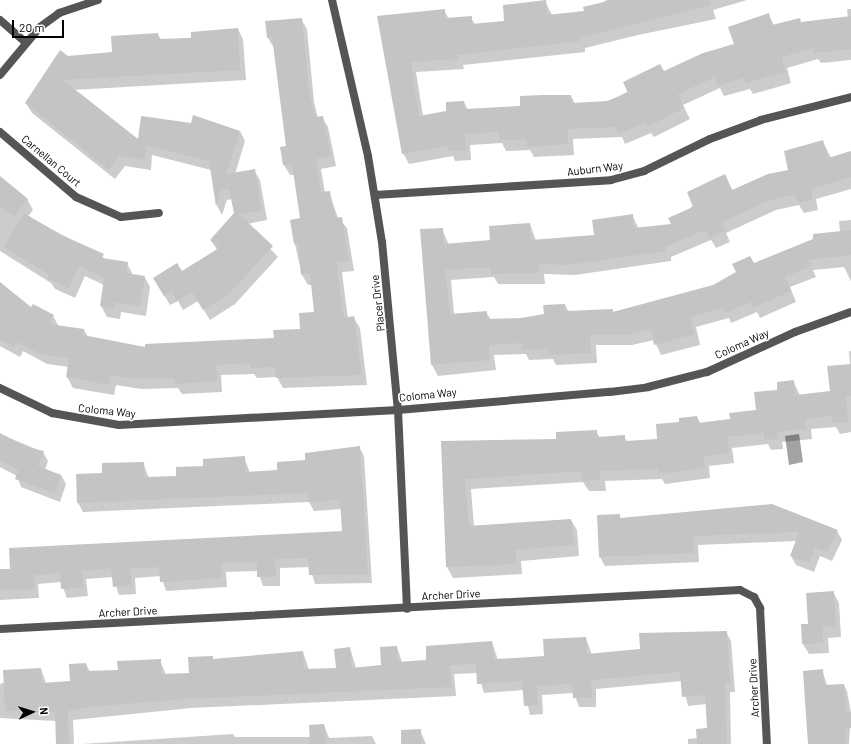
<!DOCTYPE html>
<html>
<head>
<meta charset="utf-8">
<style>
  body { margin:0 }
  #map { position:relative; width:851px; height:744px; overflow:hidden; background:#fff; font-family:Barlow,sans-serif }
  div>[style] { position:absolute }
  .water>* { inset:0; background:#a3a3a3 }
  .shadow>* { inset:0; background:#0003 }
  .building>* { inset:0; background:#c4c4c4 }
  .street>* { height:8px; margin:-4px; padding:0 4px; transform-origin:4px; border-radius:4px; background:#555 }
  span { translate:-50% -50%; white-space:nowrap; text-align:center; line-height:1.15; -webkit-text-stroke:3.5px #fff; paint-order:stroke }
  .street-label { font-size:11px; color:#000 }
  .north { position:absolute; left:12px; top:692px; width:40px; height:40px; -webkit-text-stroke:3px #fff; paint-order:stroke; rotate:86deg; font-size:11px; font-weight:700; line-height:16px; text-align:center; color:#000 }
  .north::after { content:''; display:block; margin:auto; width:14px; height:18px; background:#000; clip-path:polygon(50% 0,100% 100%,50% 72%,0 100%) }
  .scale { position:absolute; left:12px; top:20px; width:52px; height:18px; box-sizing:border-box; border:2px solid #000; border-top:0; padding-left:5px; font-size:12px; line-height:14px; white-space:nowrap; color:#000; -webkit-text-stroke:3px #fff; paint-order:stroke }
</style>
</head>
<body>
<div id="map">
  <div class="water">
    <div style="clip-path:polygon(799px 434px,803px 462px,789px 465px,785px 436px)"></div>
  </div>
  <div class="shadow">
    <div style="clip-path:polygon(607px 0,747px 0,713px 10px,716px 19px,638px 35px,585px 48px,585px 52px,463px 65px,464px 69px,416px 72px,423px 116px,447px 112px,464px 102px,468px 110px,521px 106px,571px 96px,575px 104px,608px 102px,664px 72px,735px 45px,730px 27px,768px 14px,774px 25px,848px 18px,847px 9px,851px 9px,851px 60px,821px 63px,818px 59px,787px 68px,791px 83px,753px 94px,750px 89px,724px 96px,720px 88px,683px 105px,690px 119px,654px 137px,651px 133px,625px 144px,622px 137px,573px 139px,574px 155px,534px 157px,530px 150px,506px 151px,502px 143px,470px 145px,471px 160px,455px 161px,453px 156px,409px 164px,403px 153px,378px 17px,444px 10px,449px 19px,471px 18px,475px 24px,505px 22px,545px 1px,552px 15px,585px 12px)"></div>
    <div style="clip-path:polygon(301px 19px,307px 29px,314px 102px,318px 118px,322px 117px,328px 127px,336px 166px,321px 169px,325px 193px,329px 192px,338px 218px,347px 228px,354px 271px,342px 272px,346px 304px,348px 318px,354px 318px,360px 328px,367px 385px,283px 388px,277px 377px,257px 378px,254px 374px,221px 375px,222px 392px,182px 394px,178px 388px,141px 389px,116px 385px,114px 395px,73px 388px,67px 377px,69px 367px,47px 364px,23px 351px,20px 357px,0 346px,0 283px,32px 309px,53px 316px,59px 327px,84px 330px,88px 337px,146px 349px,275px 339px,301px 330px,315px 312px,312px 285px,308px 285px,302px 275px,295px 244px,301px 219px,294px 175px,290px 175px,284px 165px,281px 148px,288px 147px,274px 48px,268px 38px)"></div>
    <div style="clip-path:polygon(238px 29px,243px 39px,246px 80px,73px 90px,139px 141px,240px 131px,245px 141px,235px 174px,254px 170px,260px 180px,267px 220px,247px 224px,278px 257px,235px 304px,210px 320px,198px 301px,183px 310px,178px 301px,170px 305px,154px 278px,182px 272px,217px 250px,211px 240px,235px 214px,232px 199px,227px 200px,222px 215px,217px 206px,211px 170px,152px 155px,151px 170px,125px 166px,115px 179px,32px 113px,26px 103px,68px 57px,113px 53px,158px 34px,161px 40px,192px 38px)"></div>
    <div style="clip-path:polygon(823px 142px,831px 158px,851px 153px,851px 189px,816px 199px,818px 210px,804px 213px,799px 205px,776px 210px,726px 233px,730px 242px,716px 248px,711px 240px,671px 257px,671px 261px,575px 275px,544px 274px,545px 284px,498px 284px,494px 277px,451px 280px,454px 314px,486px 312px,491px 320px,521px 319px,545px 315px,565px 305px,569px 312px,613px 312px,713px 286px,754px 264px,840px 232px,839px 221px,851px 220px,851px 281px,844px 267px,813px 270px,816px 277px,790px 287px,796px 302px,760px 318px,757px 312px,731px 323px,729px 318px,696px 327px,700px 345px,661px 355px,654px 340px,632px 345px,596px 345px,597px 363px,556px 365px,553px 359px,529px 360px,526px 354px,494px 355px,496px 370px,438px 376px,432px 365px,421px 230px,442px 229px,449px 245px,492px 241px,530px 224px,536px 241px,595px 236px,632px 215px,639px 229px,673px 225px,724px 175px,733px 191px,789px 170px)"></div>
    <div style="clip-path:polygon(0 177px,27px 199px,33px 210px,28px 216px,106px 259px,127px 263px,133px 275px,144px 276px,150px 287px,146px 316px,121px 312px,120px 319px,107px 317px,101px 306px,104px 285px,85px 276px,75px 298px,55px 289px,51px 283px,0 251px)"></div>
    <div style="clip-path:polygon(849px 351px,851px 351px,851px 432px,840px 434px,836px 427px,811px 429px,812px 439px,782px 442px,783px 449px,771px 450px,768px 444px,732px 448px,734px 463px,709px 466px,710px 478px,665px 484px,662px 479px,605px 481px,606px 491px,589px 491px,583px 482px,471px 489px,474px 526px,571px 520px,577px 530px,579px 556px,521px 561px,522px 574px,453px 578px,447px 567px,442px 442px,557px 440px,596px 431px,600px 438px,624px 436px,627px 442px,658px 440px,680px 423px,697px 417px,701px 424px,731px 420px,757px 411px,793px 381px,800px 395px,831px 392px,850px 365px)"></div>
    <div style="clip-path:polygon(0 434px,43px 452px,48px 461px,45px 470px,61px 475px,66px 484px,60px 502px,21px 487px,17px 476px,0 467px)"></div>
    <div style="clip-path:polygon(359px 447px,364px 456px,372px 583px,315px 584px,310px 567px,280px 568px,280px 586px,263px 586px,258px 571px,226px 572px,227px 587px,166px 591px,161px 576px,135px 578px,136px 594px,119px 595px,113px 577px,86px 579px,88px 596px,67px 598px,61px 582px,38px 584px,39px 598px,0 600px,0 570px,343px 532px,342px 509px,314px 511px,309px 502px,83px 512px,78px 503px,103px 474px,143px 463px,149px 478px,178px 477px,244px 457px,250px 473px,279px 471px)"></div>
    <div style="clip-path:polygon(619px 515px,621px 519px,837px 531px,842px 540px,832px 561px,820px 556px,814px 572px,796px 565px,791px 556px,796px 541px,698px 545px,699px 562px,605px 566px,600px 557px,598px 516px)"></div>
    <div style="clip-path:polygon(833px 592px,839px 603px,841px 637px,828px 638px,829px 653px,809px 654px,803px 644px,809px 625px)"></div>
    <div style="clip-path:polygon(726px 632px,731px 641px,735px 692px,730px 692px,731px 744px,688px 744px,688px 739px,698px 738px,708px 729px,706px 704px,688px 706px,682px 681px,596px 689px,596px 707px,579px 707px,574px 693px,542px 695px,543px 714px,530px 715px,524px 690px,484px 693px,478px 673px,454px 674px,456px 696px,191px 708px,73px 720px,74px 744px,57px 744px,56px 721px,0 718px,0 684px,41px 669px,46px 683px,71px 682px,86px 664px,90px 672px,119px 671px,160px 660px,166px 675px,190px 674px,212px 657px,214px 660px,303px 652px,309px 670px,337px 669px,350px 648px,356px 668px,382px 666px,397px 647px,402px 662px,428px 661px,492px 642px,498px 660px,545px 657px,586px 638px,592px 655px,641px 650px)"></div>
    <div style="clip-path:polygon(822px 670px,827px 685px,844px 685px,847px 691px,851px 713px,849px 744px,809px 744px)"></div>
    <div style="clip-path:polygon(324px 725px,329px 738px,372px 736px,376px 744px,82px 744px,233px 734px,235px 737px,311px 737px)"></div>
    <div style="clip-path:polygon(420px 730px,426px 744px,402px 744px)"></div>
  </div>
  <div class="building">
    <div style="clip-path:polygon(546px 0,547px 15px,584px 11px,583px 7px,612px 0,710px 0,711px 5px,579px 38px,580px 41px,458px 55px,458px 59px,411px 62px,419px 116px,446px 111px,446px 102px,464px 101px,465px 109px,520px 106px,520px 96px,543px 95px,571px 95px,572px 103px,607px 101px,628px 93px,623px 82px,660px 64px,664px 71px,703px 53px,734px 44px,728px 27px,769px 13px,772px 25px,800px 18px,801px 22px,851px 16px,851px 49px,814px 53px,813px 48px,782px 57px,785px 72px,746px 83px,744px 78px,717px 86px,715px 77px,678px 94px,684px 108px,647px 127px,645px 123px,618px 134px,615px 127px,568px 129px,568px 144px,527px 147px,527px 139px,499px 141px,499px 132px,465px 134px,466px 150px,448px 151px,448px 146px,402px 154px,377px 16px,445px 9px,445px 18px,472px 16px,472px 24px,504px 21px,503px 5px)"></div>
    <div style="clip-path:polygon(302px 18px,309px 91px,315px 117px,323px 116px,331px 156px,316px 159px,321px 192px,330px 191px,335px 218px,342px 217px,349px 261px,337px 262px,340px 293px,344px 318px,354px 316px,362px 375px,276px 378px,275px 367px,250px 368px,250px 363px,216px 365px,217px 381px,175px 384px,174px 378px,134px 379px,110px 375px,109px 385px,66px 377px,69px 358px,40px 354px,17px 342px,14px 347px,0 340px,0 282px,31px 307px,33px 304px,54px 315px,49px 324px,84px 329px,83px 335px,145px 347px,145px 344px,274px 338px,273px 330px,300px 329px,299px 313px,314px 312px,310px 274px,301px 275px,298px 243px,294px 244px,290px 220px,300px 218px,292px 164px,283px 165px,280px 147px,286px 146px,272px 37px,267px 38px,265px 21px)"></div>
    <div style="clip-path:polygon(238px 28px,240px 70px,63px 80px,138px 139px,141px 116px,191px 123px,193px 115px,240px 131px,226px 174px,255px 169px,262px 211px,239px 214px,273px 246px,229px 294px,203px 310px,192px 292px,177px 301px,171px 291px,164px 296px,153px 278px,177px 263px,182px 271px,219px 248px,210px 240px,234px 213px,229px 189px,221px 190px,216px 206px,209px 161px,146px 145px,145px 160px,119px 156px,109px 170px,25px 103px,60px 50px,68px 56px,112px 52px,111px 36px,158px 33px,158px 39px,191px 38px,191px 32px)"></div>
    <div style="clip-path:polygon(823px 140px,828px 158px,851px 151px,851px 177px,811px 189px,813px 200px,797px 203px,795px 195px,770px 200px,721px 222px,725px 231px,709px 238px,705px 230px,665px 247px,666px 251px,568px 265px,539px 264px,539px 273px,491px 274px,490px 267px,445px 270px,450px 314px,487px 311px,487px 319px,521px 318px,544px 314px,543px 305px,565px 304px,566px 311px,613px 309px,613px 312px,713px 285px,736px 272px,732px 264px,750px 256px,754px 263px,813px 239px,813px 234px,851px 230px,851px 255px,808px 260px,811px 266px,785px 277px,791px 291px,753px 308px,751px 302px,725px 313px,722px 308px,690px 317px,695px 334px,654px 345px,651px 329px,626px 335px,590px 335px,591px 353px,549px 355px,549px 349px,522px 350px,522px 343px,489px 345px,490px 360px,431px 365px,420px 229px,443px 228px,444px 244px,490px 240px,489px 226px,530px 223px,531px 240px,594px 235px,592px 220px,633px 214px,634px 228px,671px 224px,668px 218px,693px 207px,687px 192px,725px 174px,732px 190px,768px 174px,788px 170px,784px 151px)"></div>
    <div style="clip-path:polygon(0 176px,28px 199px,14px 217px,0 206px)"></div>
    <div style="clip-path:polygon(24px 213px,57px 233px,104px 254px,102px 258px,128px 262px,126px 273px,145px 276px,140px 306px,115px 302px,114px 309px,100px 306px,104px 278px,79px 266px,69px 288px,48px 279px,49px 275px,4px 247px)"></div>
    <div style="clip-path:polygon(851px 364px,851px 396px,846px 396px,848px 422px,833px 423px,832px 416px,805px 419px,806px 429px,777px 432px,778px 439px,764px 440px,764px 433px,727px 437px,729px 453px,703px 456px,705px 468px,658px 474px,658px 469px,600px 471px,600px 480px,582px 481px,581px 471px,465px 479px,469px 526px,571px 519px,574px 545px,515px 550px,517px 564px,446px 567px,441px 441px,556px 439px,556px 432px,597px 430px,597px 437px,625px 435px,625px 441px,657px 439px,656px 424px,679px 422px,679px 418px,697px 416px,698px 423px,730px 419px,729px 413px,756px 410px,754px 392px,777px 390px,777px 382px,794px 380px,796px 395px,830px 391px,827px 366px)"></div>
    <div style="clip-path:polygon(0 433px,26px 447px,44px 451px,38px 466px,61px 475px,55px 493px,15px 479px,18px 470px,0 461px)"></div>
    <div style="clip-path:polygon(360px 446px,368px 575px,309px 575px,308px 558px,275px 559px,276px 577px,257px 577px,257px 562px,221px 563px,222px 578px,160px 582px,159px 567px,130px 569px,132px 585px,113px 587px,111px 568px,82px 571px,83px 587px,61px 589px,60px 573px,34px 575px,34px 589px,0 590px,0 569px,10px 569px,9px 548px,342px 531px,340px 500px,308px 502px,307px 493px,77px 503px,76px 474px,102px 473px,102px 463px,144px 462px,145px 477px,176px 476px,176px 467px,203px 466px,203px 459px,245px 456px,245px 472px,277px 470px,277px 462px,305px 460px,305px 453px)"></div>
    <div style="clip-path:polygon(772px 504px,838px 530px,827px 552px,815px 547px,809px 563px,790px 556px,799px 532px,693px 536px,694px 553px,599px 557px,597px 515px,620px 514px,620px 518px)"></div>
    <div style="clip-path:polygon(834px 591px,836px 627px,823px 627px,823px 643px,802px 644px,801px 624px,808px 624px,806px 593px)"></div>
    <div style="clip-path:polygon(727px 631px,730px 683px,725px 683px,727px 744px,697px 744px,696px 729px,707px 728px,705px 695px,682px 697px,680px 672px,591px 680px,592px 698px,573px 698px,572px 684px,537px 686px,538px 705px,524px 706px,522px 681px,477px 684px,476px 664px,450px 665px,451px 687px,185px 699px,89px 707px,68px 711px,69px 744px,56px 744px,55px 712px,5px 711px,3px 670px,41px 668px,42px 683px,70px 681px,69px 664px,86px 663px,87px 671px,118px 670px,117px 661px,161px 659px,161px 674px,189px 673px,188px 657px,213px 656px,213px 659px,303px 651px,304px 669px,336px 668px,334px 649px,350px 647px,352px 668px,381px 665px,380px 647px,397px 646px,398px 662px,426px 660px,426px 646px,492px 641px,494px 659px,516px 658px,544px 656px,543px 639px,586px 637px,587px 654px,640px 649px,639px 633px)"></div>
    <div style="clip-path:polygon(823px 669px,824px 685px,844px 684px,846px 713px,851px 712px,851px 728px,846px 728px,846px 744px,808px 744px,803px 671px)"></div>
    <div style="clip-path:polygon(324px 724px,326px 744px,310px 744px,309px 725px)"></div>
    <div style="clip-path:polygon(421px 729px,421px 744px,401px 744px,401px 730px)"></div>
  </div>
  <div class="street">
    <div style="left:332px;top:0;width:160px;rotate:77deg"></div>
    <div style="left:368px;top:156px;width:87px;rotate:80.8deg"></div>
    <div style="left:382px;top:242px;width:169px;rotate:84.6deg"></div>
    <div style="left:398px;top:410px;width:199px;rotate:87.4deg"></div>
    <div style="left:0;top:20px;width:33px;rotate:41deg"></div>
    <div style="left:0;top:75px;width:62px;rotate:-50.2deg"></div>
    <div style="left:40px;top:27px;width:24px;rotate:-36deg"></div>
    <div style="left:59px;top:13px;width:41px;rotate:-18.4deg"></div>
    <div style="left:0;top:132px;width:100px;rotate:40.5deg"></div>
    <div style="left:76px;top:197px;width:49px;rotate:24deg"></div>
    <div style="left:121px;top:217px;width:38px;rotate:-6deg"></div>
    <div style="left:375px;top:195px;width:236px;rotate:-3.6deg"></div>
    <div style="left:611px;top:180px;width:34px;rotate:-15deg"></div>
    <div style="left:644px;top:171px;width:73px;rotate:-25.9deg"></div>
    <div style="left:710px;top:139px;width:54px;rotate:-20.4deg"></div>
    <div style="left:761px;top:120px;width:93px;rotate:-14.3deg"></div>
    <div style="left:0;top:388px;width:58px;rotate:25.7deg"></div>
    <div style="left:52px;top:413px;width:68px;rotate:10.2deg"></div>
    <div style="left:119px;top:425px;width:279px;rotate:-3.1deg"></div>
    <div style="left:398px;top:410px;width:213px;rotate:-4.9deg"></div>
    <div style="left:610px;top:392px;width:38px;rotate:-7deg"></div>
    <div style="left:648px;top:387px;width:61px;rotate:-14.3deg"></div>
    <div style="left:707px;top:372px;width:97px;rotate:-24.4deg"></div>
    <div style="left:795px;top:332px;width:59px;rotate:-19.7deg"></div>
    <div style="left:0;top:629px;width:741px;rotate:-3.02deg"></div>
    <div style="left:740px;top:590px;width:16px;rotate:27deg"></div>
    <div style="left:754px;top:597px;width:13px;rotate:61deg"></div>
    <div style="left:760px;top:608px;width:136px;rotate:87.1deg"></div>
  </div>
  <div class="street-label">
    <span style="left:51px;top:161px;rotate:40deg">Carnellan Court</span>
    <span style="left:595px;top:169px;rotate:-7deg">Auburn Way</span>
    <span style="left:378px;top:303px;rotate:-96deg">Placer Drive</span>
    <span style="left:742px;top:344px;rotate:-24deg">Coloma Way</span>
    <span style="left:428px;top:395px;rotate:-6deg">Coloma Way</span>
    <span style="left:107px;top:411px;rotate:6deg">Coloma Way</span>
    <span style="left:451px;top:595px;rotate:-3deg">Archer Drive</span>
    <span style="left:128px;top:612px;rotate:-3deg">Archer Drive</span>
    <span style="left:754px;top:688px;rotate:-93deg">Archer Drive</span>
  </div>
  <div class="north">N</div>
  <div class="scale">20 m</div>
</div>
</body>
</html>
